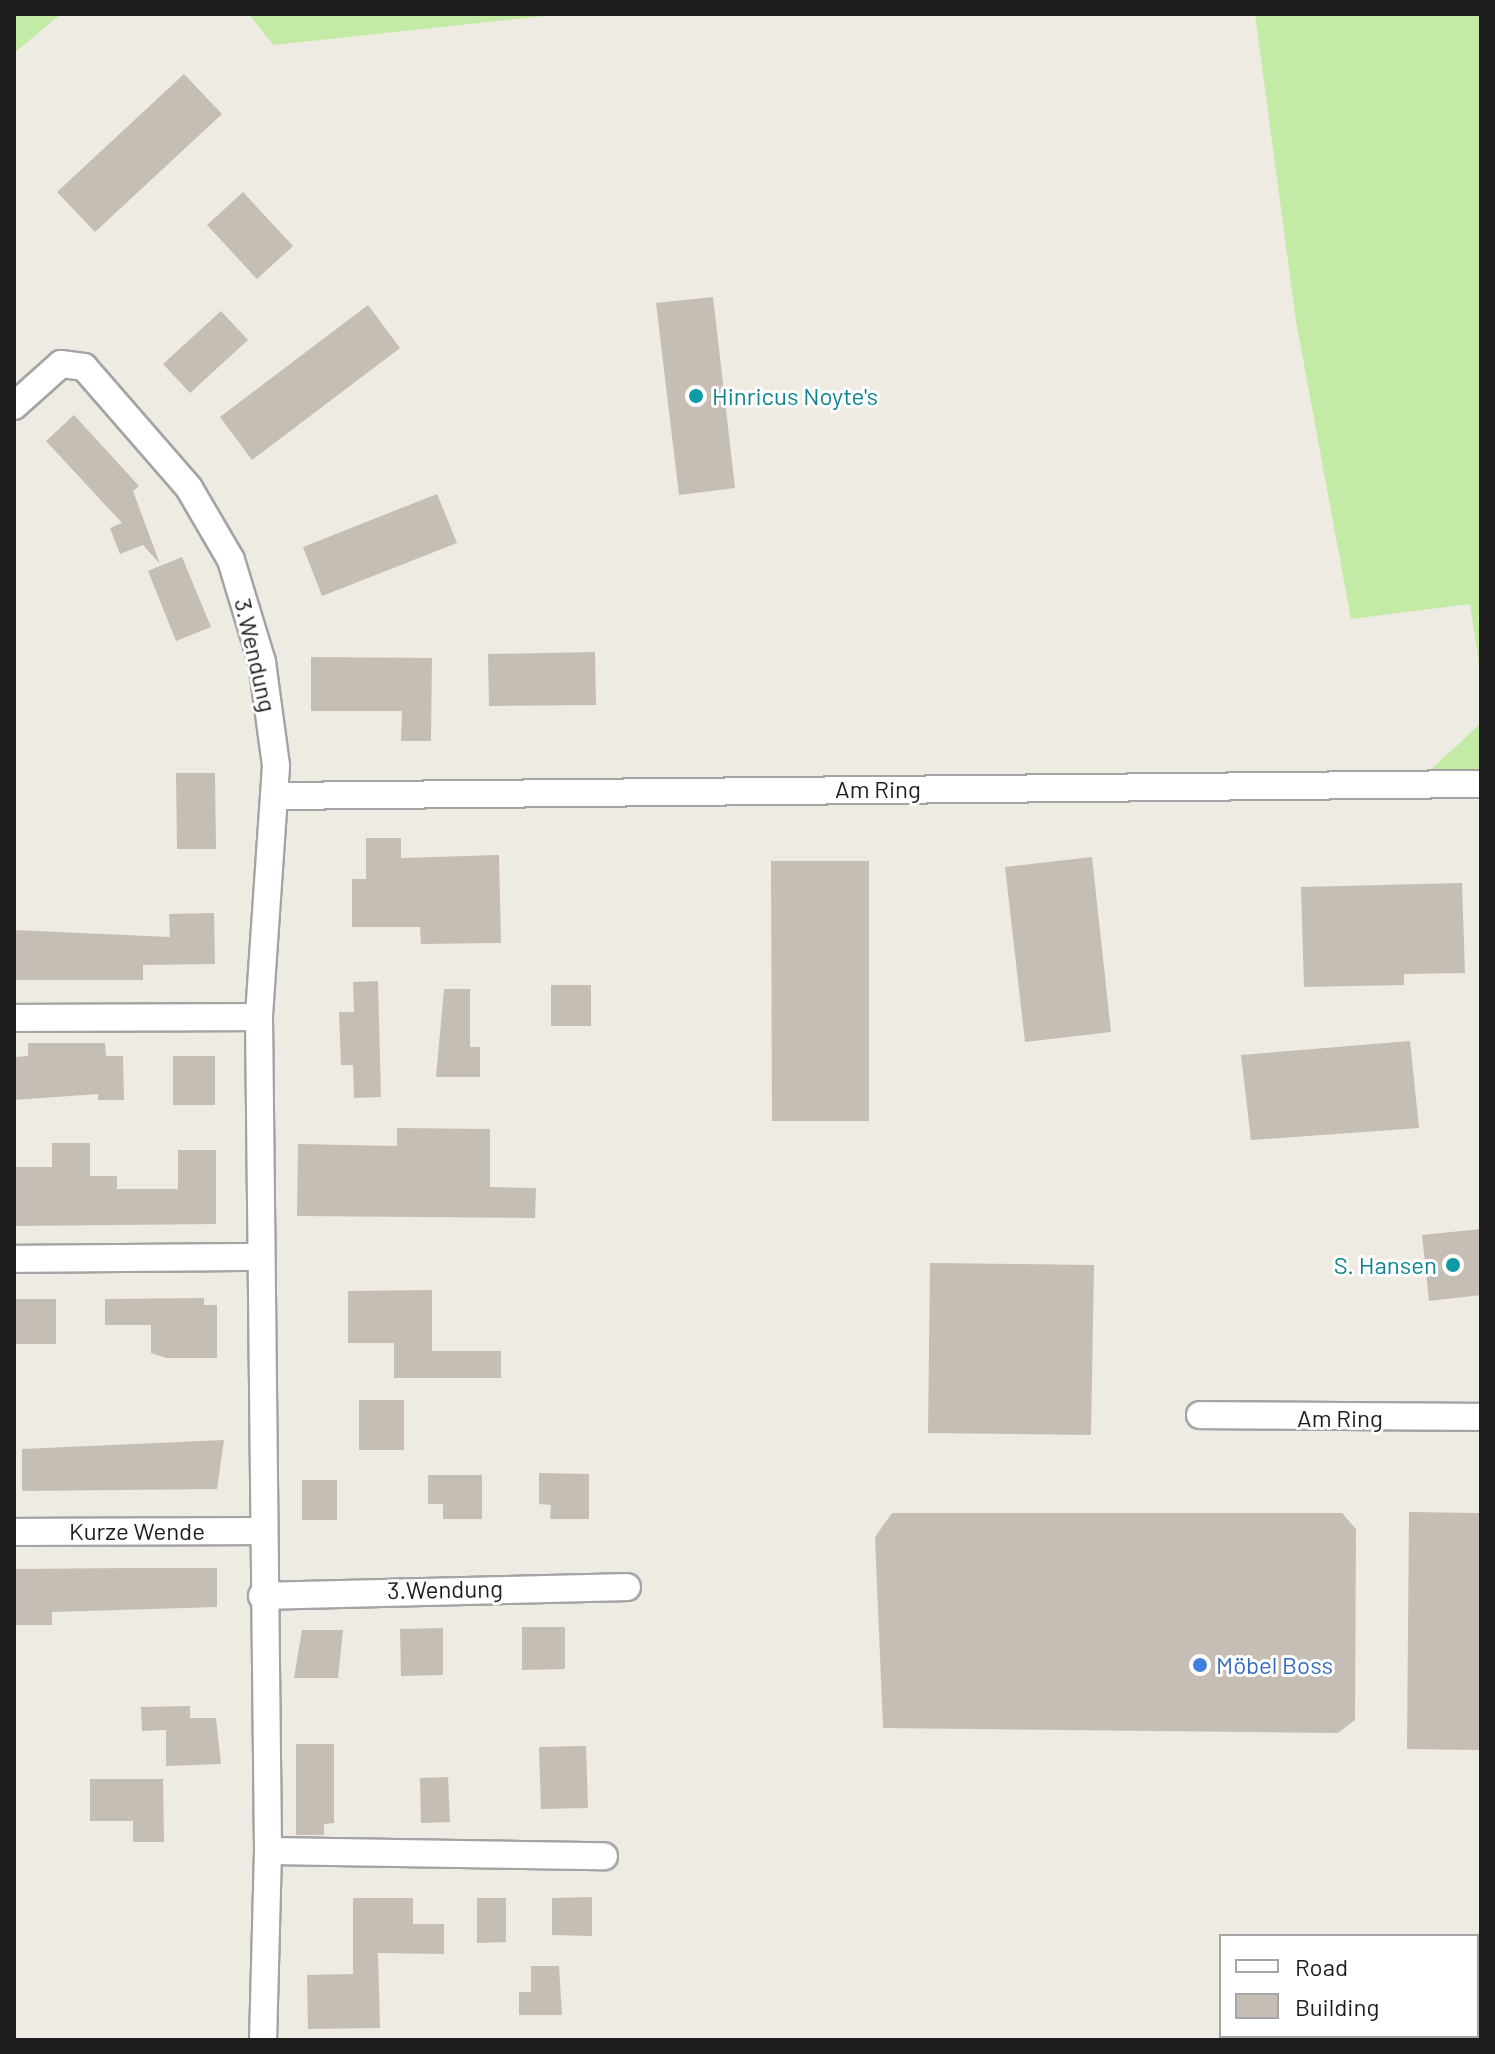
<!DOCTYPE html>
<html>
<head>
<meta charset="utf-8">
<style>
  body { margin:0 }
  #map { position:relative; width:1495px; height:2054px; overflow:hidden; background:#eeebe2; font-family:Barlow,sans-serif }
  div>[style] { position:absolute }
  .grass>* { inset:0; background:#c3eba5 }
  .building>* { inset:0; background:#c6beb5 }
  .roads { filter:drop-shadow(2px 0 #a4a4a4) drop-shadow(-2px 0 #a4a4a4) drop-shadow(0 2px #a4a4a4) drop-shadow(0 -2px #a4a4a4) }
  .street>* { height:26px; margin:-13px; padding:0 13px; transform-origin:13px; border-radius:13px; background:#fff }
  .dots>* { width:22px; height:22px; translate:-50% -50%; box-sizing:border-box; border:4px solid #fff; border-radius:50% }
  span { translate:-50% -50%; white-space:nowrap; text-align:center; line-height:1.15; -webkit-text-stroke:6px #fff; paint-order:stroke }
  .culture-label { font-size:24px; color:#0d838f }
  .left { translate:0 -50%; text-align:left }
  .right { translate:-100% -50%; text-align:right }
  .street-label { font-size:24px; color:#1d1d1d }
  .shop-label { font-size:24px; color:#366cbe }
  .frame { position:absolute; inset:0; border:16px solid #1d1d1d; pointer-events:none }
  .legend { position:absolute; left:1219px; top:1934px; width:260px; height:104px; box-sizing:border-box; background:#fff; border:2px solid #a5a5a5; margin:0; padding:10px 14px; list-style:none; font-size:24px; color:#1d1d1d }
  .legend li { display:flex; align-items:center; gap:16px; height:40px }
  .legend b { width:40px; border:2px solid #a5a5a5 }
</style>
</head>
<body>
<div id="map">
  <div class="grass">
    <div style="clip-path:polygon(14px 14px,61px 14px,14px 53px)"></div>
    <div style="clip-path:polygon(249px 14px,563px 14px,273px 45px)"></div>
    <div style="clip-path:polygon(1255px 14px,1481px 14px,1481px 675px,1470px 604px,1351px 619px,1296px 321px)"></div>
    <div style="clip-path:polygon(1481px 723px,1481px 777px,1427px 773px)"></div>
  </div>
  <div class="building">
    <div style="clip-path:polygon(184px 74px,222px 114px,95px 232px,57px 192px)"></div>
    <div style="clip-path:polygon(243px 192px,293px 246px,257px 279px,207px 225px)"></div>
    <div style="clip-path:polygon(713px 297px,735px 488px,679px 495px,656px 303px)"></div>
    <div style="clip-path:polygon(368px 305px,400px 348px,252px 460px,220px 417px)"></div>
    <div style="clip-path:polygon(221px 311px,248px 340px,190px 393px,163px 364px)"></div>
    <div style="clip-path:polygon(74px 415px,139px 486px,133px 491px,160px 564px,143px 545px,120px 554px,110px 528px,122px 523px,46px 441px)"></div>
    <div style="clip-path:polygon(437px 494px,457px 543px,322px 596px,303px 547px)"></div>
    <div style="clip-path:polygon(182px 557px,211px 627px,176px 641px,148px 571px)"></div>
    <div style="clip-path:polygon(595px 652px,596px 705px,489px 706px,488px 654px)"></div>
    <div style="clip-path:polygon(311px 657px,432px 658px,431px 741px,401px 741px,402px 711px,311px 711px)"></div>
    <div style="clip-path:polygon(176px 773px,215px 773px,216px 849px,177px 849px)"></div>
    <div style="clip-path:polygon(366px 838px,401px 838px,401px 858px,499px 855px,501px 943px,421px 944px,420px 927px,352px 927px,352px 879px,366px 879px)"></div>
    <div style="clip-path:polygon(1092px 857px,1111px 1032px,1025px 1042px,1005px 867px)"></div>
    <div style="clip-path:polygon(771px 861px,869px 861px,869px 1121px,772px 1121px)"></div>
    <div style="clip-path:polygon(1462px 883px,1465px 973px,1404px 974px,1404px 985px,1304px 987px,1301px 887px)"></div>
    <div style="clip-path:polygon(214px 913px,215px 964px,143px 965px,143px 980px,14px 980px,14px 930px,170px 937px,169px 914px)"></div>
    <div style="clip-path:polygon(378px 981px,381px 1097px,354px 1098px,353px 1065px,341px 1065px,339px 1012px,354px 1012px,353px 982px)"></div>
    <div style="clip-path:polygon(551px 985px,591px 985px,591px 1026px,551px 1026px)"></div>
    <div style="clip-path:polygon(444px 989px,470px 989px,470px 1047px,480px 1047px,480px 1077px,436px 1077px)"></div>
    <div style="clip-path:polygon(1410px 1041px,1419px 1128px,1251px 1140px,1241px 1055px)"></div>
    <div style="clip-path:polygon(28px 1043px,105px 1043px,106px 1056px,123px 1056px,124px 1100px,98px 1100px,98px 1094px,14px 1100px,14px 1057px,28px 1056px)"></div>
    <div style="clip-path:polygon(173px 1056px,215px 1056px,215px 1105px,173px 1105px)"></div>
    <div style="clip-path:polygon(397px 1128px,490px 1129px,490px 1187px,536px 1188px,535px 1218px,297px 1216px,298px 1144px,397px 1146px)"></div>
    <div style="clip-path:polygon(52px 1143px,90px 1143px,90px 1176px,117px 1176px,117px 1189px,178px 1189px,178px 1150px,216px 1150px,216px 1224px,14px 1226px,14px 1167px,52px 1167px)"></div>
    <div style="clip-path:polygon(1481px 1229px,1481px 1295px,1429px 1301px,1422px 1235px)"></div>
    <div style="clip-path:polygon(930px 1263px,1094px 1265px,1091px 1435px,928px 1433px)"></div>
    <div style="clip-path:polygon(432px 1290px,432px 1351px,501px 1351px,501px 1378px,394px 1378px,394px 1343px,348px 1343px,348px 1291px)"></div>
    <div style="clip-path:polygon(204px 1298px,204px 1305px,217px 1305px,217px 1358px,166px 1358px,151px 1353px,151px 1325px,105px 1325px,105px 1299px)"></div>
    <div style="clip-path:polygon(14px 1299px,56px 1299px,56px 1344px,14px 1344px)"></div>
    <div style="clip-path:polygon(359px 1400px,404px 1400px,404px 1450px,359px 1450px)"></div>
    <div style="clip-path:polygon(224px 1440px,217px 1489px,22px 1491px,22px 1449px)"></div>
    <div style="clip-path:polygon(539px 1473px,589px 1474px,589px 1519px,550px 1519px,551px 1505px,539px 1504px)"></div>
    <div style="clip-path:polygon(428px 1475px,482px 1475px,482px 1519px,443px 1519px,443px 1504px,428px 1504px)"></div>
    <div style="clip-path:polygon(302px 1480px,337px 1480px,337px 1520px,302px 1520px)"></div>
    <div style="clip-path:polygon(1409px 1512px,1481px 1513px,1481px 1750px,1407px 1749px)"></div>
    <div style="clip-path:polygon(892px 1513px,1342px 1513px,1356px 1529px,1355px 1720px,1338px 1733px,883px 1728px,875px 1537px)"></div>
    <div style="clip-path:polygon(131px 1568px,217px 1568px,217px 1607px,52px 1612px,52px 1625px,14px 1625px,14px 1569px)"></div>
    <div style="clip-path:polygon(522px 1627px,565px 1627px,565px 1669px,522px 1670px)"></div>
    <div style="clip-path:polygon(443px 1628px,443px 1675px,401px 1676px,400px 1629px)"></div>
    <div style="clip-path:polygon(302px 1630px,343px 1630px,338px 1678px,294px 1678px)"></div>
    <div style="clip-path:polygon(190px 1706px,190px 1718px,216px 1718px,221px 1764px,166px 1766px,166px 1730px,142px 1731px,141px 1707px)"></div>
    <div style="clip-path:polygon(296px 1744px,334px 1744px,334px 1823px,324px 1824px,324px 1835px,296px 1835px)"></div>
    <div style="clip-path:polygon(586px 1746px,588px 1808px,541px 1809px,539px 1747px)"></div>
    <div style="clip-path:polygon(448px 1777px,450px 1822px,421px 1823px,420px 1778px)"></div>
    <div style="clip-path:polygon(90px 1779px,163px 1779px,164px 1842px,133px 1842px,133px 1821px,90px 1821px)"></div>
    <div style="clip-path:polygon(592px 1897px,592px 1936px,552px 1935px,552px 1898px)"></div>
    <div style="clip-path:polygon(353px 1898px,413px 1898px,413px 1924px,444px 1924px,444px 1954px,378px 1953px,380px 2028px,308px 2029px,307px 1975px,353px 1974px)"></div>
    <div style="clip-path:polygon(477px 1898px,506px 1898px,506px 1942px,477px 1943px)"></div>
    <div style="clip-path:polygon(531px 1966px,559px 1966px,562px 2015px,519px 2015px,519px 1992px,531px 1992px)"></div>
  </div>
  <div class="roads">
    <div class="street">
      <div style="left:14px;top:406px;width:63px;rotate:-41.8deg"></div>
      <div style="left:61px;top:364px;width:23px;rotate:7deg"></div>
      <div style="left:84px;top:367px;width:160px;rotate:49deg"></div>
      <div style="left:189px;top:488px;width:83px;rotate:59.7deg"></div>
      <div style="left:231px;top:560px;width:107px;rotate:73.1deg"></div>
      <div style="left:262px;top:662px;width:105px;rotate:82.3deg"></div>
      <div style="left:276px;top:766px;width:252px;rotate:93.9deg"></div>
      <div style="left:259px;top:1017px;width:834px;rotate:89.38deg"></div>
      <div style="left:268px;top:1851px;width:189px;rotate:91.5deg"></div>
      <div style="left:274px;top:796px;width:1207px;rotate:-0.57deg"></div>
      <div style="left:14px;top:1018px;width:245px;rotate:-0.2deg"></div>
      <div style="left:14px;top:1259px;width:247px;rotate:-0.5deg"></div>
      <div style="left:1200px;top:1415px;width:281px;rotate:0.4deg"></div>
      <div style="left:14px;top:1532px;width:246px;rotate:-0.2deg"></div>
      <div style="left:262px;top:1596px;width:365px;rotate:-1.4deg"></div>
      <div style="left:268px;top:1851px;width:336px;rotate:0.9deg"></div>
    </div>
  </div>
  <div class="dots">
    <div style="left:696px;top:396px;background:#0f9aa8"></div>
    <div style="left:1453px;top:1265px;background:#0f9aa8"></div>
    <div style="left:1200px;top:1665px;background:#3f7fe0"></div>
  </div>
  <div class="culture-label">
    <span class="left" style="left:712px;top:396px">Hinricus Noyte's</span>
    <span class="right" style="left:1437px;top:1265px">S. Hansen</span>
  </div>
  <div class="street-label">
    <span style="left:256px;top:655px;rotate:77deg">3.Wendung</span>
    <span style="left:878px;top:789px">Am Ring</span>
    <span style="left:1340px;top:1418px">Am Ring</span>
    <span style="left:137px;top:1531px">Kurze Wende</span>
    <span style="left:445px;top:1589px;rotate:-1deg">3.Wendung</span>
  </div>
  <div class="shop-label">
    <span class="left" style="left:1216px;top:1665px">Möbel Boss</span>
  </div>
  <div class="frame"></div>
  <ul class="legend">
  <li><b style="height:10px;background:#fff"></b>Road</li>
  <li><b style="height:22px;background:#c6beb5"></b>Building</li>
  </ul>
</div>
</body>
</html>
